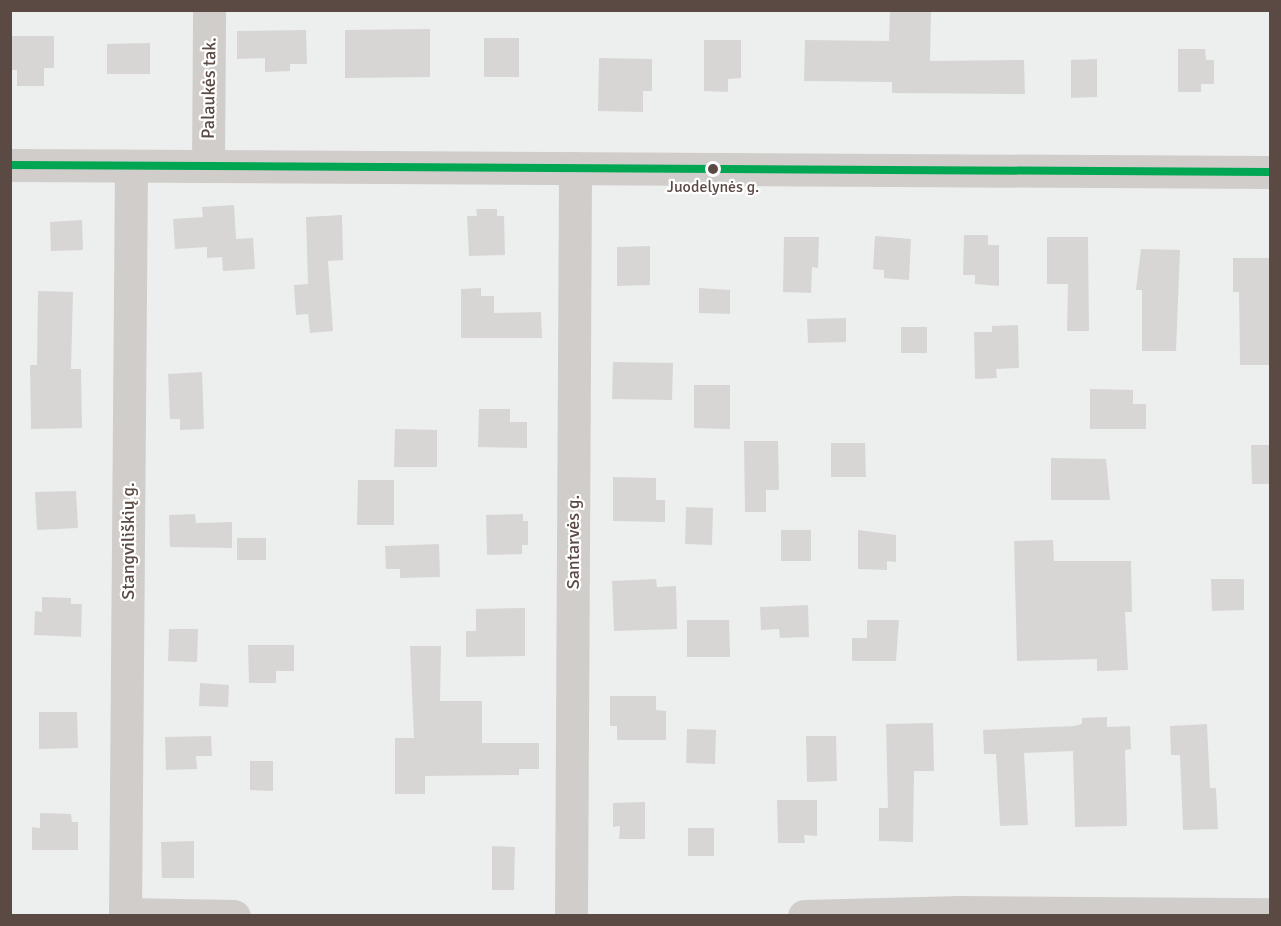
<!DOCTYPE html>
<html>
<head>
<meta charset="utf-8">
<style>
  body { margin:0 }
  #map { position:relative; width:1281px; height:926px; overflow:hidden; background:#edefee; font-family:Signika,sans-serif }
  div>[style] { position:absolute }
  .building>* { inset:0; background:#d7d6d5 }
  .minor>* { height:33px; margin:-16.5px; padding:0 16.5px; transform-origin:16.5px; border-radius:16.5px; background:#d1cdcb }
  .bus-1>* { height:8px; margin:-4px; padding:0 4px; transform-origin:4px; border-radius:4px; background:#00a651 }
  .dots>* { width:16px; height:16px; translate:-50% -50%; box-sizing:border-box; border:3px solid #fff; border-radius:50% }
  span { translate:-50% -50%; white-space:nowrap; text-align:center; line-height:1.15; -webkit-text-stroke:4.5px #fff; paint-order:stroke }
  .bus-label { font-size:16px; color:#5b4a43 }
  .street-label { font-size:18px; color:#5b4a43 }
  .frame { position:absolute; inset:0; border:12px solid #5b4a43; pointer-events:none }
</style>
</head>
<body>
<div id="map">
  <div class="building">
    <div style="clip-path:polygon(890px 10px,931px 10px,930px 61px,1024px 60px,1025px 94px,892px 93px,892px 82px,804px 81px,805px 40px,889px 41px)"></div>
    <div style="clip-path:polygon(430px 29px,430px 77px,345px 78px,345px 30px)"></div>
    <div style="clip-path:polygon(306px 30px,307px 64px,290px 64px,290px 71px,265px 72px,265px 58px,237px 59px,237px 31px)"></div>
    <div style="clip-path:polygon(10px 36px,54px 36px,54px 68px,44px 68px,44px 86px,17px 86px,17px 70px,10px 70px)"></div>
    <div style="clip-path:polygon(484px 38px,519px 38px,519px 77px,484px 77px)"></div>
    <div style="clip-path:polygon(704px 40px,741px 40px,741px 78px,728px 79px,728px 92px,704px 91px)"></div>
    <div style="clip-path:polygon(150px 43px,150px 74px,107px 74px,107px 44px)"></div>
    <div style="clip-path:polygon(1178px 49px,1205px 49px,1206px 60px,1214px 60px,1214px 84px,1201px 84px,1201px 92px,1178px 92px)"></div>
    <div style="clip-path:polygon(599px 58px,652px 59px,652px 91px,643px 91px,643px 112px,598px 111px)"></div>
    <div style="clip-path:polygon(1097px 59px,1097px 97px,1071px 98px,1071px 60px)"></div>
    <div style="clip-path:polygon(234px 205px,236px 239px,253px 238px,255px 269px,223px 271px,222px 257px,207px 258px,207px 247px,175px 249px,173px 219px,203px 217px,202px 207px)"></div>
    <div style="clip-path:polygon(476px 209px,497px 209px,497px 216px,504px 216px,505px 255px,469px 256px,467px 216px,477px 216px)"></div>
    <div style="clip-path:polygon(342px 215px,343px 260px,328px 261px,333px 331px,310px 333px,308px 314px,296px 315px,294px 285px,308px 284px,306px 217px)"></div>
    <div style="clip-path:polygon(82px 220px,83px 250px,51px 251px,50px 222px)"></div>
    <div style="clip-path:polygon(964px 235px,988px 235px,988px 245px,999px 245px,999px 286px,975px 284px,975px 275px,963px 275px)"></div>
    <div style="clip-path:polygon(875px 236px,911px 239px,909px 280px,884px 278px,884px 270px,873px 269px)"></div>
    <div style="clip-path:polygon(784px 237px,819px 237px,818px 268px,812px 267px,811px 293px,783px 292px)"></div>
    <div style="clip-path:polygon(1047px 237px,1088px 237px,1089px 331px,1067px 331px,1068px 284px,1047px 284px)"></div>
    <div style="clip-path:polygon(650px 246px,650px 285px,617px 286px,617px 247px)"></div>
    <div style="clip-path:polygon(1141px 249px,1180px 250px,1176px 351px,1142px 351px,1142px 290px,1136px 290px)"></div>
    <div style="clip-path:polygon(1233px 258px,1270px 258px,1270px 365px,1240px 365px,1239px 292px,1233px 292px)"></div>
    <div style="clip-path:polygon(481px 288px,481px 296px,494px 296px,494px 313px,541px 312px,542px 338px,461px 338px,461px 289px)"></div>
    <div style="clip-path:polygon(699px 288px,730px 290px,730px 314px,699px 313px)"></div>
    <div style="clip-path:polygon(38px 291px,73px 292px,71px 369px,81px 369px,82px 428px,31px 429px,30px 365px,37px 365px)"></div>
    <div style="clip-path:polygon(846px 318px,846px 342px,808px 343px,807px 319px)"></div>
    <div style="clip-path:polygon(1018px 325px,1019px 368px,996px 369px,997px 378px,975px 379px,974px 332px,992px 332px,992px 326px)"></div>
    <div style="clip-path:polygon(901px 327px,927px 327px,927px 353px,901px 353px)"></div>
    <div style="clip-path:polygon(613px 362px,673px 363px,672px 400px,612px 399px)"></div>
    <div style="clip-path:polygon(202px 372px,204px 429px,180px 430px,180px 419px,170px 419px,168px 374px)"></div>
    <div style="clip-path:polygon(694px 385px,730px 385px,730px 429px,694px 428px)"></div>
    <div style="clip-path:polygon(1090px 389px,1133px 390px,1133px 404px,1146px 404px,1146px 429px,1090px 429px)"></div>
    <div style="clip-path:polygon(479px 409px,510px 409px,510px 422px,527px 422px,527px 448px,478px 447px)"></div>
    <div style="clip-path:polygon(395px 429px,437px 430px,437px 467px,394px 467px)"></div>
    <div style="clip-path:polygon(744px 441px,778px 441px,779px 490px,766px 490px,766px 512px,745px 512px)"></div>
    <div style="clip-path:polygon(831px 443px,865px 443px,866px 477px,831px 477px)"></div>
    <div style="clip-path:polygon(1251px 445px,1270px 445px,1270px 484px,1252px 484px)"></div>
    <div style="clip-path:polygon(1051px 458px,1106px 459px,1110px 500px,1051px 500px)"></div>
    <div style="clip-path:polygon(613px 477px,656px 478px,656px 500px,665px 500px,665px 522px,613px 521px)"></div>
    <div style="clip-path:polygon(358px 480px,394px 480px,394px 525px,357px 525px)"></div>
    <div style="clip-path:polygon(76px 491px,78px 528px,37px 530px,35px 492px)"></div>
    <div style="clip-path:polygon(686px 507px,713px 508px,712px 545px,685px 544px)"></div>
    <div style="clip-path:polygon(195px 514px,196px 523px,232px 522px,232px 548px,170px 547px,169px 515px)"></div>
    <div style="clip-path:polygon(523px 514px,523px 521px,528px 521px,528px 545px,522px 545px,522px 554px,487px 555px,486px 515px)"></div>
    <div style="clip-path:polygon(781px 530px,811px 530px,811px 561px,781px 561px)"></div>
    <div style="clip-path:polygon(858px 530px,896px 535px,896px 562px,887px 561px,887px 570px,858px 569px)"></div>
    <div style="clip-path:polygon(237px 538px,266px 538px,266px 560px,237px 560px)"></div>
    <div style="clip-path:polygon(1053px 540px,1054px 561px,1131px 561px,1132px 612px,1125px 612px,1128px 670px,1097px 671px,1097px 659px,1017px 661px,1014px 541px)"></div>
    <div style="clip-path:polygon(439px 544px,440px 577px,400px 578px,400px 569px,386px 569px,385px 546px)"></div>
    <div style="clip-path:polygon(656px 579px,657px 587px,676px 586px,677px 629px,614px 631px,612px 581px)"></div>
    <div style="clip-path:polygon(1211px 579px,1244px 579px,1244px 610px,1212px 611px)"></div>
    <div style="clip-path:polygon(42px 597px,71px 598px,71px 604px,82px 604px,81px 637px,34px 635px,35px 611px,42px 612px)"></div>
    <div style="clip-path:polygon(808px 605px,809px 637px,780px 638px,779px 629px,761px 630px,760px 607px)"></div>
    <div style="clip-path:polygon(525px 608px,525px 656px,466px 657px,466px 631px,476px 631px,476px 609px)"></div>
    <div style="clip-path:polygon(687px 620px,729px 620px,730px 657px,687px 657px)"></div>
    <div style="clip-path:polygon(867px 620px,899px 620px,896px 661px,852px 661px,852px 638px,867px 638px)"></div>
    <div style="clip-path:polygon(169px 629px,198px 629px,197px 662px,168px 661px)"></div>
    <div style="clip-path:polygon(248px 645px,294px 645px,294px 671px,276px 671px,276px 683px,249px 683px)"></div>
    <div style="clip-path:polygon(410px 646px,441px 646px,440px 701px,482px 701px,482px 743px,539px 743px,539px 769px,519px 769px,519px 775px,425px 776px,425px 794px,395px 794px,395px 738px,414px 738px)"></div>
    <div style="clip-path:polygon(200px 683px,229px 685px,228px 707px,199px 706px)"></div>
    <div style="clip-path:polygon(610px 696px,656px 696px,656px 710px,666px 711px,666px 740px,617px 740px,617px 726px,610px 726px)"></div>
    <div style="clip-path:polygon(39px 712px,77px 712px,78px 748px,39px 749px)"></div>
    <div style="clip-path:polygon(1107px 717px,1107px 727px,1130px 726px,1131px 749px,1125px 750px,1127px 826px,1075px 827px,1073px 751px,1024px 753px,1028px 825px,1000px 826px,996px 754px,984px 754px,983px 730px,1074px 726px,1082px 724px,1082px 718px)"></div>
    <div style="clip-path:polygon(933px 723px,934px 771px,914px 771px,913px 842px,879px 841px,879px 808px,888px 808px,886px 724px)"></div>
    <div style="clip-path:polygon(1207px 724px,1210px 788px,1216px 788px,1218px 829px,1183px 830px,1180px 755px,1171px 755px,1170px 726px)"></div>
    <div style="clip-path:polygon(687px 729px,716px 730px,715px 764px,686px 763px)"></div>
    <div style="clip-path:polygon(211px 736px,212px 756px,196px 756px,197px 769px,166px 770px,165px 737px)"></div>
    <div style="clip-path:polygon(806px 736px,836px 736px,837px 781px,807px 782px)"></div>
    <div style="clip-path:polygon(250px 761px,273px 761px,273px 791px,250px 790px)"></div>
    <div style="clip-path:polygon(777px 800px,817px 800px,817px 836px,804px 835px,805px 843px,778px 843px)"></div>
    <div style="clip-path:polygon(645px 802px,645px 839px,619px 839px,620px 826px,613px 827px,613px 803px)"></div>
    <div style="clip-path:polygon(40px 813px,71px 814px,72px 822px,78px 822px,78px 850px,32px 850px,32px 827px,40px 828px)"></div>
    <div style="clip-path:polygon(688px 828px,714px 828px,714px 856px,688px 856px)"></div>
    <div style="clip-path:polygon(194px 841px,194px 878px,162px 878px,161px 842px)"></div>
    <div style="clip-path:polygon(492px 846px,515px 847px,514px 890px,492px 890px)"></div>
  </div>
  <div class="minor">
    <div style="left:10px;top:165px;width:1260px;rotate:0.32deg"></div>
    <div style="left:208px;top:166px;width:156px;rotate:-89.6deg"></div>
    <div style="left:126px;top:914px;width:108px;rotate:1.1deg"></div>
    <div style="left:125px;top:916px;width:750px;rotate:-89.54deg"></div>
    <div style="left:571px;top:916px;width:748px;rotate:-89.69deg"></div>
    <div style="left:804px;top:916px;width:156px;rotate:-1.5deg"></div>
    <div style="left:960px;top:912px;width:310px;rotate:0.4deg"></div>
  </div>
  <div class="bus-1">
    <div style="left:10px;top:165px;width:1260px;rotate:0.32deg"></div>
  </div>
  <div class="dots">
    <div style="left:713px;top:169px;background:#5b4a43"></div>
  </div>
  <div class="bus-label">
    <span style="left:713px;top:187px">Juodelynės g.</span>
  </div>
  <div class="street-label">
    <span style="left:209px;top:88px;rotate:-89deg">Palaukės tak.</span>
    <span style="left:128px;top:541px;rotate:-90deg">Stangviliškių g.</span>
    <span style="left:573px;top:542px;rotate:-90deg">Santarvės g.</span>
  </div>
  <div class="frame"></div>
</div>
</body>
</html>
